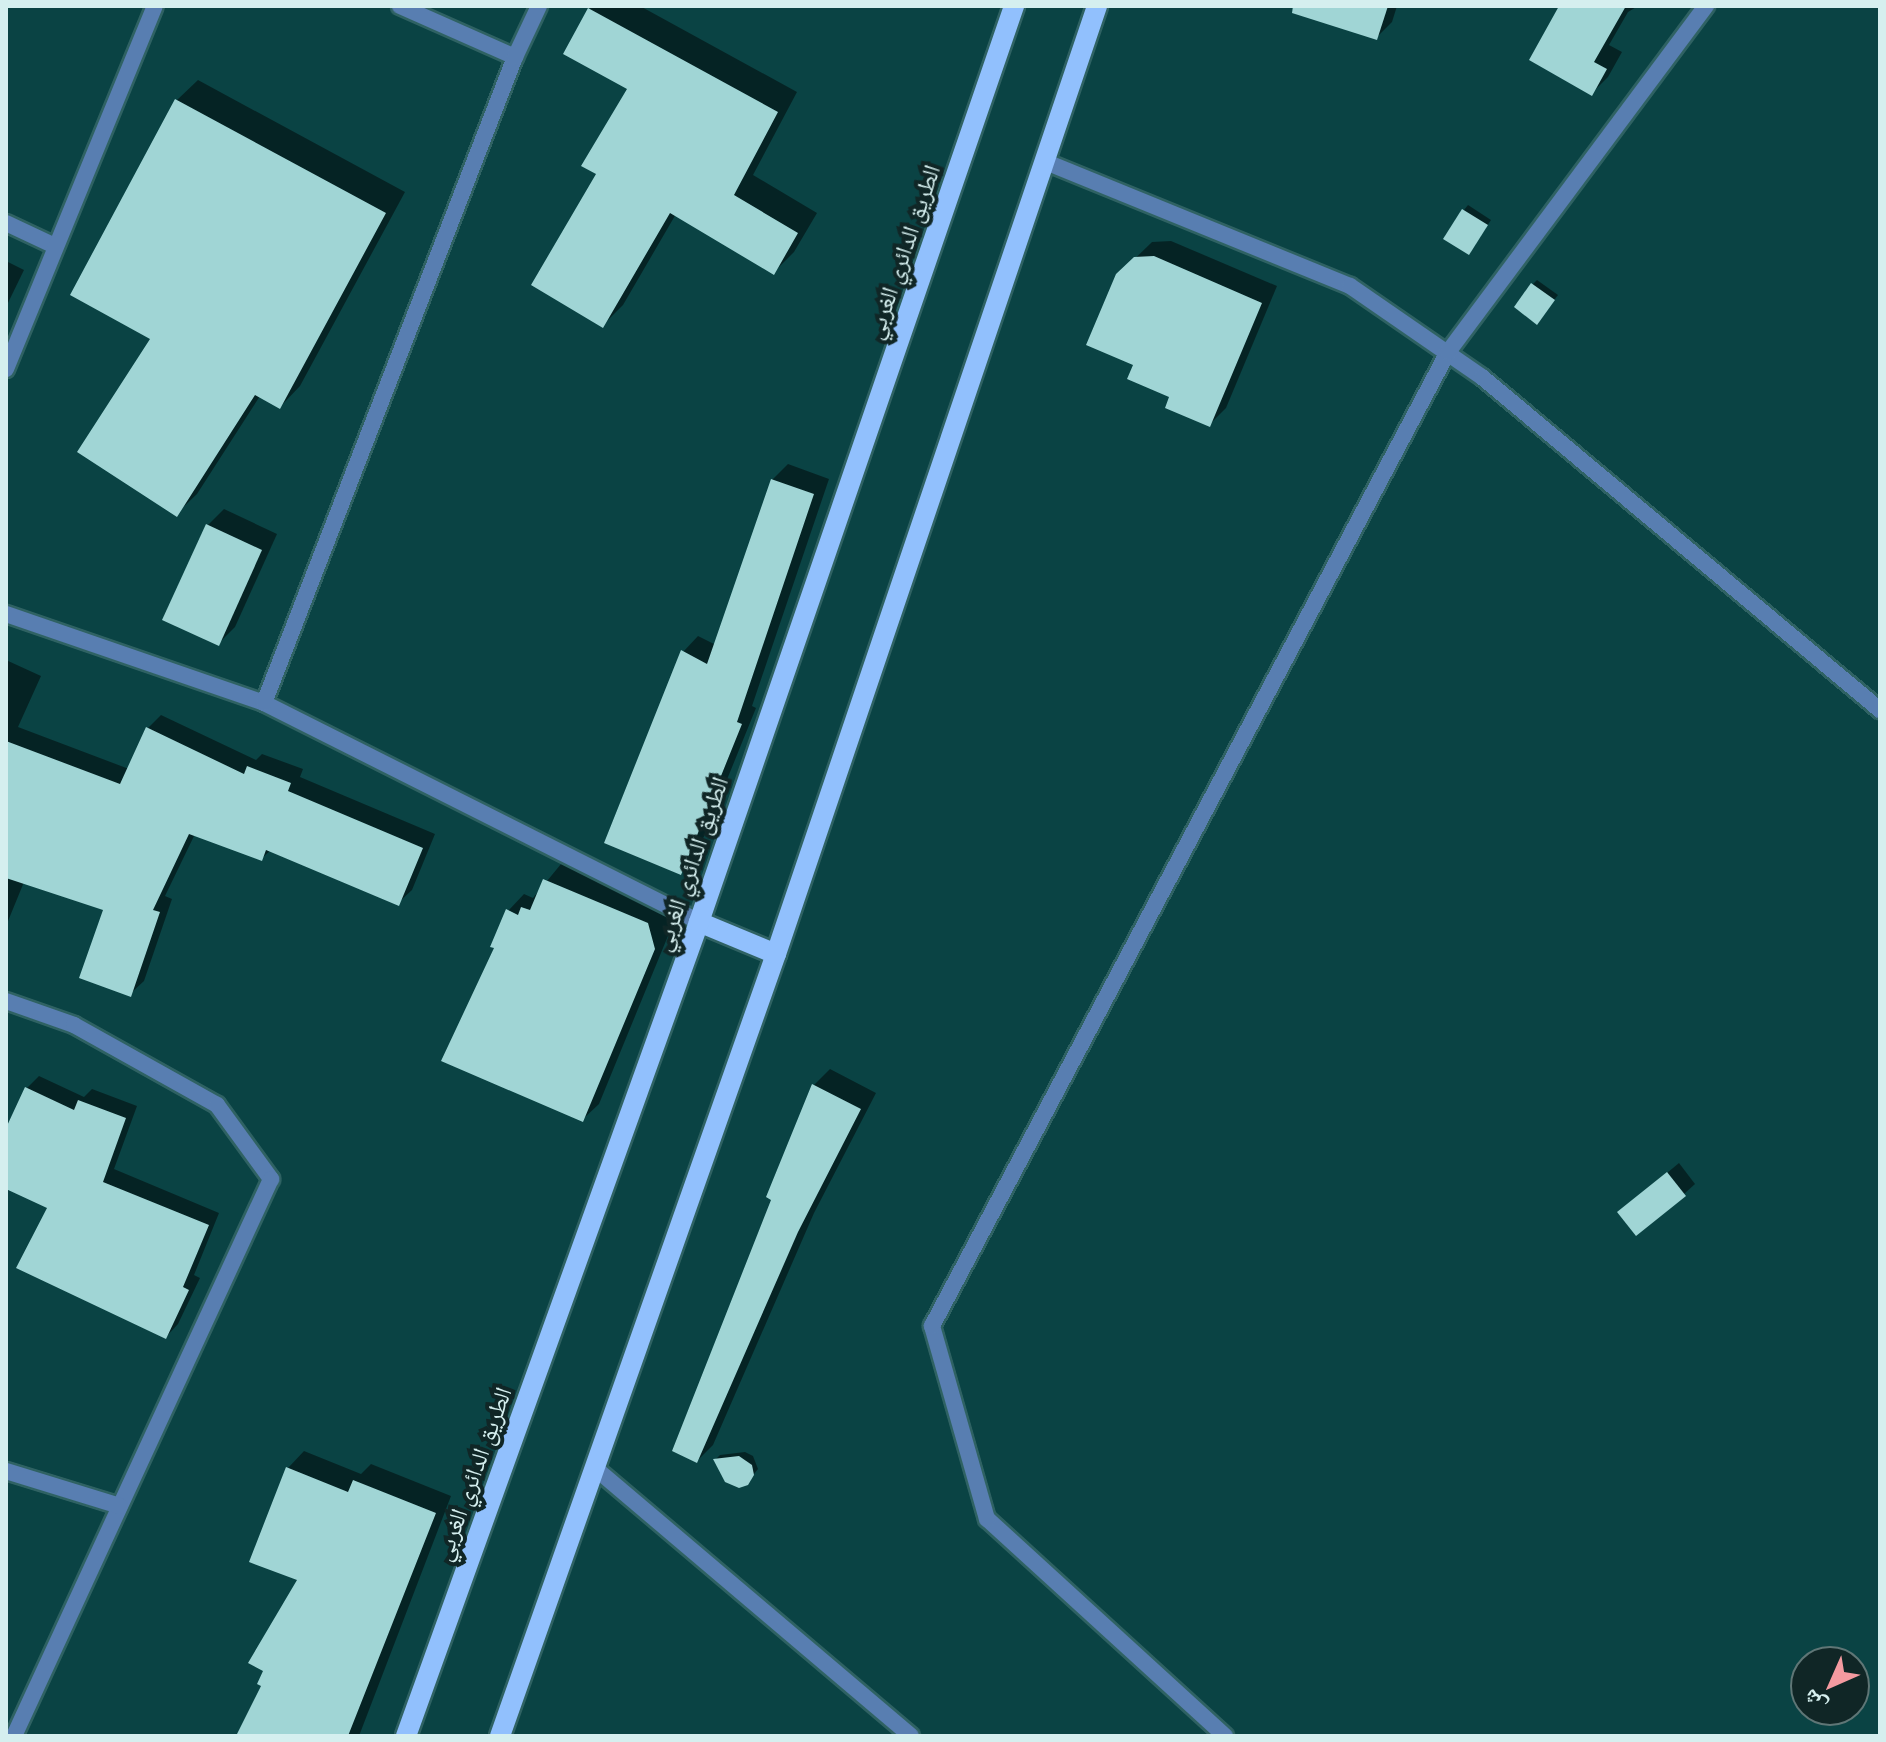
<!DOCTYPE html>
<html>
<head>
<meta charset="utf-8">
<style>
  body { margin:0 }
  #map { position:relative; width:1886px; height:1742px; overflow:hidden; background:#0a4344; font-family:"Archivo Narrow","Noto Naskh Arabic",sans-serif }
  div>[style] { position:absolute }
  .shadow>* { inset:0; background:#0007 }
  .building>* { inset:0; background:#a0d5d5 }
  .roads { filter:drop-shadow(2px 0 #2f6263) drop-shadow(-2px 0 #2f6263) drop-shadow(0 2px #2f6263) drop-shadow(0 -2px #2f6263) }
  .service>* { height:16px; margin:-8px; padding:0 8px; transform-origin:8px; border-radius:8px; background:#587eb1 }
  .minor>* { height:16px; margin:-8px; padding:0 8px; transform-origin:8px; border-radius:8px; background:#587eb1 }
  .primary>* { height:20px; margin:-10px; padding:0 10px; transform-origin:10px; border-radius:10px; background:#91c0fd }
  span { translate:-50% -50%; white-space:nowrap; text-align:center; line-height:1.15; -webkit-text-stroke:8px #102626; paint-order:stroke }
  .street-label { font-size:24px; color:#d5efef }
  .frame { position:absolute; inset:0; border:8px solid #d5efef; pointer-events:none }
  .north { position:absolute; left:1790px; top:1646px; width:80px; height:80px; box-sizing:border-box; background:#102626; border:2px solid #5f7676; border-radius:50%; rotate:225deg; font-size:22px; font-weight:700; line-height:32px; text-align:center; color:#d5efef }
  .north::after { content:''; display:block; margin:auto; width:28px; height:36px; background:#f49aa0; clip-path:polygon(50% 0,100% 100%,50% 72%,0 100%) }
</style>
</head>
<body>
<div id="map">
  <div class="shadow">
    <div style="clip-path:polygon(593px 6px,640px 6px,797px 92px,753px 175px,817px 213px,794px 252px,774px 272px,676px 214px,623px 305px,603px 325px,598px 174px,630px 89px,589px 9px)"></div>
    <div style="clip-path:polygon(1291px 6px,1397px 6px,1392px 22px,1377px 37px)"></div>
    <div style="clip-path:polygon(1562px 6px,1638px 6px,1628px 12px,1609px 45px,1622px 52px,1608px 77px,1592px 93px)"></div>
    <div style="clip-path:polygon(198px 80px,405px 192px,300px 386px,280px 407px,260px 396px,197px 494px,176px 514px,177px 100px)"></div>
    <div style="clip-path:polygon(1468px 205px,1491px 220px,1469px 253px,1464px 210px)"></div>
    <div style="clip-path:polygon(1171px 241px,1277px 286px,1226px 408px,1209px 425px,1135px 364px,1118px 275px,1152px 242px)"></div>
    <div style="clip-path:polygon(6px 261px,24px 270px,6px 307px)"></div>
    <div style="clip-path:polygon(1537px 280px,1558px 295px,1541px 317px,1533px 284px)"></div>
    <div style="clip-path:polygon(788px 464px,829px 479px,752px 706px,756px 708px,696px 856px,680px 872px,683px 652px,698px 636px,716px 645px,772px 480px)"></div>
    <div style="clip-path:polygon(224px 509px,277px 534px,235px 627px,219px 643px,207px 526px)"></div>
    <div style="clip-path:polygon(6px 660px,41px 676px,18px 727px,129px 769px,148px 728px,161px 715px,256px 760px,262px 754px,303px 769px,300px 777px,435px 834px,412px 890px,398px 903px,271px 850px,261px 859px,195px 834px,165px 896px,172px 899px,144px 981px,130px 994px,105px 909px,24px 882px,6px 926px)"></div>
    <div style="clip-path:polygon(561px 864px,664px 907px,670px 931px,599px 1104px,582px 1120px,496px 947px,508px 911px,524px 894px,533px 898px)"></div>
    <div style="clip-path:polygon(830px 1069px,876px 1093px,814px 1213px,713px 1445px,697px 1461px,773px 1199px,814px 1085px)"></div>
    <div style="clip-path:polygon(39px 1076px,84px 1097px,92px 1089px,137px 1106px,114px 1169px,219px 1213px,194px 1275px,200px 1278px,178px 1324px,166px 1337px,50px 1207px,6px 1187px,6px 1133px,26px 1089px)"></div>
    <div style="clip-path:polygon(1679px 1163px,1695px 1184px,1684px 1194px,1620px 1212px)"></div>
    <div style="clip-path:polygon(304px 1451px,361px 1474px,371px 1464px,451px 1496px,359px 1736px,238px 1736px,264px 1685px,300px 1579px,288px 1468px)"></div>
    <div style="clip-path:polygon(745px 1452px,753px 1456px,758px 1469px,747px 1483px,716px 1459px,720px 1455px)"></div>
  </div>
  <div class="building">
    <div style="clip-path:polygon(1293px 6px,1388px 6px,1377px 40px,1292px 13px)"></div>
    <div style="clip-path:polygon(1559px 6px,1626px 6px,1594px 62px,1607px 69px,1592px 96px,1529px 60px)"></div>
    <div style="clip-path:polygon(588px 8px,778px 112px,734px 195px,798px 233px,774px 275px,670px 213px,603px 328px,531px 285px,596px 174px,581px 166px,627px 89px,563px 54px)"></div>
    <div style="clip-path:polygon(175px 99px,386px 213px,280px 409px,255px 395px,177px 517px,77px 452px,150px 339px,70px 295px)"></div>
    <div style="clip-path:polygon(1462px 209px,1488px 225px,1469px 255px,1443px 239px)"></div>
    <div style="clip-path:polygon(1154px 256px,1262px 303px,1210px 427px,1165px 408px,1169px 397px,1127px 379px,1133px 365px,1086px 345px,1116px 274px,1134px 257px)"></div>
    <div style="clip-path:polygon(1531px 283px,1555px 300px,1537px 325px,1514px 307px)"></div>
    <div style="clip-path:polygon(771px 479px,814px 494px,737px 722px,742px 724px,681px 875px,604px 843px,681px 650px,707px 664px)"></div>
    <div style="clip-path:polygon(206px 524px,262px 550px,219px 646px,162px 620px)"></div>
    <div style="clip-path:polygon(146px 727px,244px 774px,247px 766px,291px 783px,288px 791px,423px 848px,399px 906px,266px 850px,262px 861px,189px 834px,153px 910px,160px 912px,131px 997px,79px 978px,103px 910px,6px 878px,6px 741px,120px 784px)"></div>
    <div style="clip-path:polygon(543px 879px,648px 923px,655px 949px,583px 1122px,441px 1061px,494px 948px,490px 947px,506px 909px,518px 915px,521px 907px,530px 910px)"></div>
    <div style="clip-path:polygon(812px 1084px,861px 1109px,798px 1232px,697px 1463px,672px 1451px,771px 1200px,766px 1197px)"></div>
    <div style="clip-path:polygon(25px 1087px,74px 1110px,78px 1100px,126px 1118px,103px 1182px,209px 1225px,183px 1287px,189px 1290px,166px 1339px,16px 1268px,47px 1208px,6px 1189px,6px 1128px)"></div>
    <div style="clip-path:polygon(1667px 1172px,1686px 1196px,1636px 1236px,1617px 1212px)"></div>
    <div style="clip-path:polygon(739px 1456px,752px 1465px,754px 1475px,748px 1485px,739px 1488px,725px 1482px,713px 1459px)"></div>
    <div style="clip-path:polygon(286px 1467px,348px 1492px,353px 1480px,436px 1513px,348px 1736px,236px 1736px,261px 1686px,257px 1684px,263px 1671px,248px 1663px,297px 1580px,249px 1562px)"></div>
  </div>
  <div class="roads">
    <div class="service">
      <div style="left:1046px;top:162px;width:328px;rotate:22.2deg"></div>
      <div style="left:1350px;top:286px;width:160px;rotate:34.6deg"></div>
      <div style="left:1482px;top:377px;width:519px;rotate:39.92deg"></div>
      <div style="left:1225px;top:1736px;width:322px;rotate:-137.6deg"></div>
      <div style="left:987px;top:1519px;width:201px;rotate:-105.9deg"></div>
      <div style="left:932px;top:1326px;width:1102px;rotate:-62.09deg"></div>
      <div style="left:1448px;top:352px;width:432px;rotate:-53.3deg"></div>
    </div>
    <div class="minor">
      <div style="left:400px;top:6px;width:126px;rotate:23.9deg"></div>
      <div style="left:6px;top:223px;width:54px;rotate:25.1deg"></div>
      <div style="left:6px;top:369px;width:392px;rotate:-67.7deg"></div>
      <div style="left:6px;top:614px;width:273px;rotate:19deg"></div>
      <div style="left:264px;top:703px;width:487px;rotate:26.7deg"></div>
      <div style="left:264px;top:703px;width:693px;rotate:-68.77deg"></div>
      <div style="left:515px;top:57px;width:56px;rotate:-64.8deg"></div>
      <div style="left:6px;top:1001px;width:72px;rotate:19.4deg"></div>
      <div style="left:74px;top:1025px;width:164px;rotate:29.2deg"></div>
      <div style="left:217px;top:1105px;width:92px;rotate:53.9deg"></div>
      <div style="left:271px;top:1179px;width:613px;rotate:114.77deg"></div>
      <div style="left:595px;top:1468px;width:414px;rotate:40.3deg"></div>
      <div style="left:6px;top:1471px;width:119px;rotate:17.1deg"></div>
    </div>
    <div class="primary">
      <div style="left:699px;top:922px;width:83px;rotate:22.6deg"></div>
      <div style="left:406px;top:1736px;width:865px;rotate:-70.2deg"></div>
      <div style="left:699px;top:922px;width:969px;rotate:-71.02deg"></div>
      <div style="left:500px;top:1736px;width:829px;rotate:-70.56deg"></div>
      <div style="left:776px;top:954px;width:1001px;rotate:-71.29deg"></div>
    </div>
  </div>
  <div class="street-label">
    <span style="left:903px;top:252px;rotate:-71deg">الطريق الدائري الغربي</span>
    <span style="left:691px;top:864px;rotate:-71deg">الطريق الدائري الغربي</span>
    <span style="left:473px;top:1474px;rotate:-70deg">الطريق الدائري الغربي</span>
  </div>
  <div class="frame"></div>
  <div class="north">ش</div>
</div>
</body>
</html>
